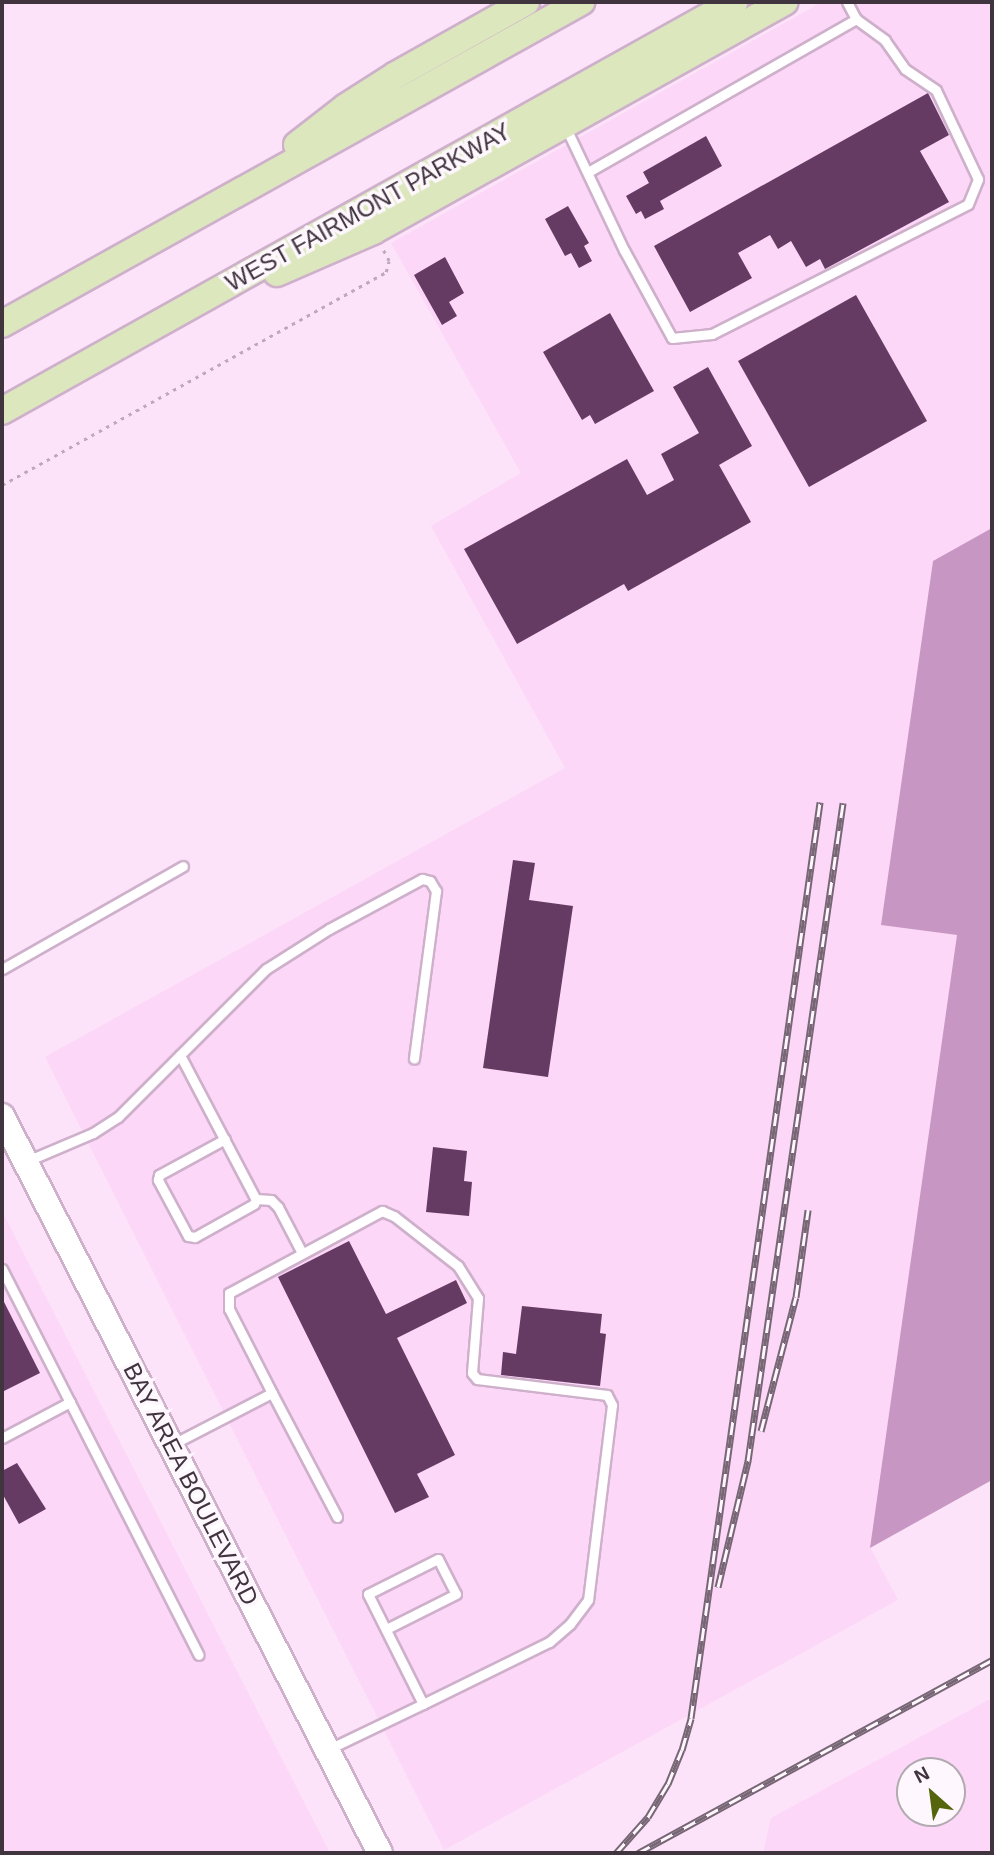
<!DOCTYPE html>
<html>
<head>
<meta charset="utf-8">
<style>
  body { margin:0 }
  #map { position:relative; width:994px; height:1855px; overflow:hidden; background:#fce3f9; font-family:Helvetica,sans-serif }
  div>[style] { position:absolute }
  .built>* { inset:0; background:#fcd7f8 }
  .forest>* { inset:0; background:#c796c3 }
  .building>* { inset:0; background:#663b63 }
  .path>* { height:2.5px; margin-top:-1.25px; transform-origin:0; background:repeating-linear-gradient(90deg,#bea9bb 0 3.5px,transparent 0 8.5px) }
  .roads { filter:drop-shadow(2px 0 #ceb0cb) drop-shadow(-2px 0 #ceb0cb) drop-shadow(0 2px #ceb0cb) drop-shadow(0 -2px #ceb0cb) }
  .lane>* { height:9px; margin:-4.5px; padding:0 4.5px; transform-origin:4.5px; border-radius:4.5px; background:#fff }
  .secondary>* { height:24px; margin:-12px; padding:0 12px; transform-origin:12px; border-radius:12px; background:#fff }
  .primary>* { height:26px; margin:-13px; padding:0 13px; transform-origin:13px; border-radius:13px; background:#dce7be }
  .rail>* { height:7px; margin-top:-3.5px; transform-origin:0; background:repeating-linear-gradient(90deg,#fef7fd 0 13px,#776775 0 26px); box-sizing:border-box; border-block:2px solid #776775 }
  span { translate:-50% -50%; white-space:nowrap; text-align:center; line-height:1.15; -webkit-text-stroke:7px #fef7fd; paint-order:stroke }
  .street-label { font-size:24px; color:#40343e }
  .frame { position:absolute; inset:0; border:4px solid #40343e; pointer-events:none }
  .north { position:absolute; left:896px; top:1757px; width:70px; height:70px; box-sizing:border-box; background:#fef7fd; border:2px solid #b2a9b1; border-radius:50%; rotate:332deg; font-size:19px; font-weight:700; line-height:28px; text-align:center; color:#40343e }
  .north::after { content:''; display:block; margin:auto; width:24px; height:32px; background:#55650c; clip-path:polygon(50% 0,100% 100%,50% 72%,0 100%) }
</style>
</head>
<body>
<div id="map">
  <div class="built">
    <div style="clip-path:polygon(822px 2px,992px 2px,992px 528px,933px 561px,881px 925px,957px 935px,870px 1547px,898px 1600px,444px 1850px,45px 1057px,565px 768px,431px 526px,521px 473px,391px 243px)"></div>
    <div style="clip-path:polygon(2px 1211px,330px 1853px,2px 1853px)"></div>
    <div style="clip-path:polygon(evenodd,992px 1698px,992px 1853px,763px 1853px,771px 1818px,992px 1698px,910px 1771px,952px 1771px,952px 1813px,910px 1813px,910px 1771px)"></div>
  </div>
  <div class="forest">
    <div style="clip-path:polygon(992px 528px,992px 1480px,870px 1548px,957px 935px,881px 925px,933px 561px)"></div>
  </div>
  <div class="building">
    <div style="clip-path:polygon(928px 93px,949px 135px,920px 151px,949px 202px,825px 269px,820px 259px,806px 267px,791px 241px,778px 249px,770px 235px,738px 253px,752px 278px,690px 312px,654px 246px)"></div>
    <div style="clip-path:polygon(706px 136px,722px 166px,660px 201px,664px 209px,645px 219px,641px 211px,636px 214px,626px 196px,649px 183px,643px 172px)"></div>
    <div style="clip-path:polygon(568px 206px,589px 243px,584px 246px,592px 261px,579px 268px,571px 253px,565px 256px,545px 219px)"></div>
    <div style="clip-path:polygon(445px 257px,464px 293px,449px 302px,457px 316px,442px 325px,414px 275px)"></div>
    <div style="clip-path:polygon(856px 295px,927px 421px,809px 487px,738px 361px)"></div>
    <div style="clip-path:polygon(610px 313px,654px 391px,595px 424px,590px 415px,582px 420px,543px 352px)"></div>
    <div style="clip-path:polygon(708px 367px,752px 446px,719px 465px,751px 522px,628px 591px,624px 584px,517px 644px,464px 549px,627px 459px,647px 495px,674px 480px,661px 454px,699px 433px,673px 387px)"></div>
    <div style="clip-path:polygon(513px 860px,535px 863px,529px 900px,573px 906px,548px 1077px,483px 1068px)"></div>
    <div style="clip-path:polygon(433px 1147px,467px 1151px,464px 1181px,472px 1182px,469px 1216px,426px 1212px)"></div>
    <div style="clip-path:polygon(349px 1241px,386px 1314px,456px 1280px,467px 1303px,397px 1338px,455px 1455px,417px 1474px,429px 1497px,395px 1513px,278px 1277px)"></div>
    <div style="clip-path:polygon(2px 1298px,40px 1373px,2px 1392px)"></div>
    <div style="clip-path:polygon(522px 1306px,602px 1314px,600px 1333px,606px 1334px,600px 1386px,501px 1375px,503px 1352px,516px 1354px)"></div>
    <div style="clip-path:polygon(17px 1463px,46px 1509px,19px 1524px,2px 1493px,2px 1471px)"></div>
  </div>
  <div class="path">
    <div style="left:2px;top:485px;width:439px;rotate:-29deg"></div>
    <div style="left:386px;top:272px;width:11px;rotate:-75deg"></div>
    <div style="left:389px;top:261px;width:15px;rotate:-118deg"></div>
  </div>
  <div class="roads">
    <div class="lane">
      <div style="left:565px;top:126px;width:137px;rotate:64.6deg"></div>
      <div style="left:624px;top:250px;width:100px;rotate:61.4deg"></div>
      <div style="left:672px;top:338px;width:40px;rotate:-5.7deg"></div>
      <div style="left:712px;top:334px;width:287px;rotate:-26.9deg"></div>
      <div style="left:968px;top:204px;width:27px;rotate:-68deg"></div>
      <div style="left:978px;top:179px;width:98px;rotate:-115.3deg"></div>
      <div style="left:936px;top:90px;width:37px;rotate:-146deg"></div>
      <div style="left:905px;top:69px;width:35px;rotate:-125deg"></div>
      <div style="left:885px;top:40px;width:36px;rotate:-144deg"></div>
      <div style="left:856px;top:19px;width:19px;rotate:-118deg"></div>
      <div style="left:588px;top:172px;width:309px;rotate:-29.7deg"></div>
      <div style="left:2px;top:969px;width:208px;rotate:-29.6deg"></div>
      <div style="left:180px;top:1055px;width:164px;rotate:62.3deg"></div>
      <div style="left:256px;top:1200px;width:4px;rotate:117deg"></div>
      <div style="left:254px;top:1204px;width:68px;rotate:150.8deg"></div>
      <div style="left:195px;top:1237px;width:7px;rotate:-172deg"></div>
      <div style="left:188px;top:1236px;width:64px;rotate:-118.2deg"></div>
      <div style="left:158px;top:1180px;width:5px;rotate:-79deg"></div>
      <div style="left:159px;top:1175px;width:75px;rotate:-28.6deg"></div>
      <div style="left:27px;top:1161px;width:72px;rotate:-23deg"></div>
      <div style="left:93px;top:1133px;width:30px;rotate:-33deg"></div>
      <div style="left:118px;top:1117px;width:209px;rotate:-45deg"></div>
      <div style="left:266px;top:969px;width:75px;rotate:-32.4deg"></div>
      <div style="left:329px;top:929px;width:106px;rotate:-28.3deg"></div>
      <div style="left:422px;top:879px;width:8px;rotate:14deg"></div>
      <div style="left:430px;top:881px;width:12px;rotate:59deg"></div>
      <div style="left:436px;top:891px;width:169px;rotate:97.5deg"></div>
      <div style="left:256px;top:1199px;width:15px;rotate:4deg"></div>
      <div style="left:271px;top:1200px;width:10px;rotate:45deg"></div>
      <div style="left:278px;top:1207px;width:52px;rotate:62.4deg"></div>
      <div style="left:2px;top:1269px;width:433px;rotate:63deg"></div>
      <div style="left:272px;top:1393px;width:140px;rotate:62.3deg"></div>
      <div style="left:2px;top:1438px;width:77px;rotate:-27.9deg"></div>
      <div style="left:173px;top:1444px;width:111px;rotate:-27.3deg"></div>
      <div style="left:272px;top:1393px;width:94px;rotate:-117.1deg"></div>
      <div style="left:229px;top:1309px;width:16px;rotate:-90deg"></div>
      <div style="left:229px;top:1293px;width:174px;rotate:-28.2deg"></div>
      <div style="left:382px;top:1211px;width:13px;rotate:23deg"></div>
      <div style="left:394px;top:1216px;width:81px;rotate:38deg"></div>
      <div style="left:458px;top:1266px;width:38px;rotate:58deg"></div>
      <div style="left:478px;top:1298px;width:75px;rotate:94.6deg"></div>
      <div style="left:472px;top:1373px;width:8px;rotate:50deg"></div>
      <div style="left:477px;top:1379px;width:131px;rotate:7deg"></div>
      <div style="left:607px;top:1395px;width:11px;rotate:63deg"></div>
      <div style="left:612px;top:1405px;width:196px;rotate:97deg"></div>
      <div style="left:588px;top:1600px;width:30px;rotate:127deg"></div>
      <div style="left:570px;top:1624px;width:28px;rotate:139deg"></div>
      <div style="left:549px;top:1642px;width:140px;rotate:153.8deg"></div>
      <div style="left:329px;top:1749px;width:104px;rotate:-25.6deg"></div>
      <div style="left:423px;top:1704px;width:123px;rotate:-116.6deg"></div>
      <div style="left:368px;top:1594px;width:78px;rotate:-26.6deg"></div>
      <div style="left:438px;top:1559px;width:39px;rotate:63deg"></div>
      <div style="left:456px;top:1594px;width:78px;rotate:153.4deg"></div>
    </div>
    <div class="secondary">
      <div style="left:2px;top:1116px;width:828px;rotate:62.85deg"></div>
    </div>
    <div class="primary">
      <div style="left:297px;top:145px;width:62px;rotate:-37.8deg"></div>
      <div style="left:346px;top:107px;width:59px;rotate:-32.6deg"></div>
      <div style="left:396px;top:75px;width:149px;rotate:-29.3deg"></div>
      <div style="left:277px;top:273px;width:105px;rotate:-23.6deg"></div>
      <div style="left:373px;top:231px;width:471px;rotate:-29.1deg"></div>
      <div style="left:2px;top:324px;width:663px;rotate:-29.08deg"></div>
      <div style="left:2px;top:411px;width:839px;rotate:-29.19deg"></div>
    </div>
  </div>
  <div class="rail">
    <div style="left:761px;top:1431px;width:138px;rotate:-75.4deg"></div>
    <div style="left:796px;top:1297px;width:88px;rotate:-82.1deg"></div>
    <div style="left:718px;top:1587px;width:130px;rotate:-76.6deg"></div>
    <div style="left:748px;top:1461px;width:665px;rotate:-81.78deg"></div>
    <div style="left:616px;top:1853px;width:48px;rotate:-48.4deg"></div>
    <div style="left:648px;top:1817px;width:39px;rotate:-59deg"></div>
    <div style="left:668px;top:1784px;width:37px;rotate:-68deg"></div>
    <div style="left:682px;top:1750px;width:33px;rotate:-74deg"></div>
    <div style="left:691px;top:1718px;width:925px;rotate:-81.98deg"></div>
    <div style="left:638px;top:1853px;width:403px;rotate:-28.6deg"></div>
  </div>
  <div class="street-label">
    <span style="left:368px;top:207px;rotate:-29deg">WEST FAIRMONT PARKWAY</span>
    <span style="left:191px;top:1484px;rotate:63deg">BAY AREA BOULEVARD</span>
  </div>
  <div class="frame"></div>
  <div class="north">N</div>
</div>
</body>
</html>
